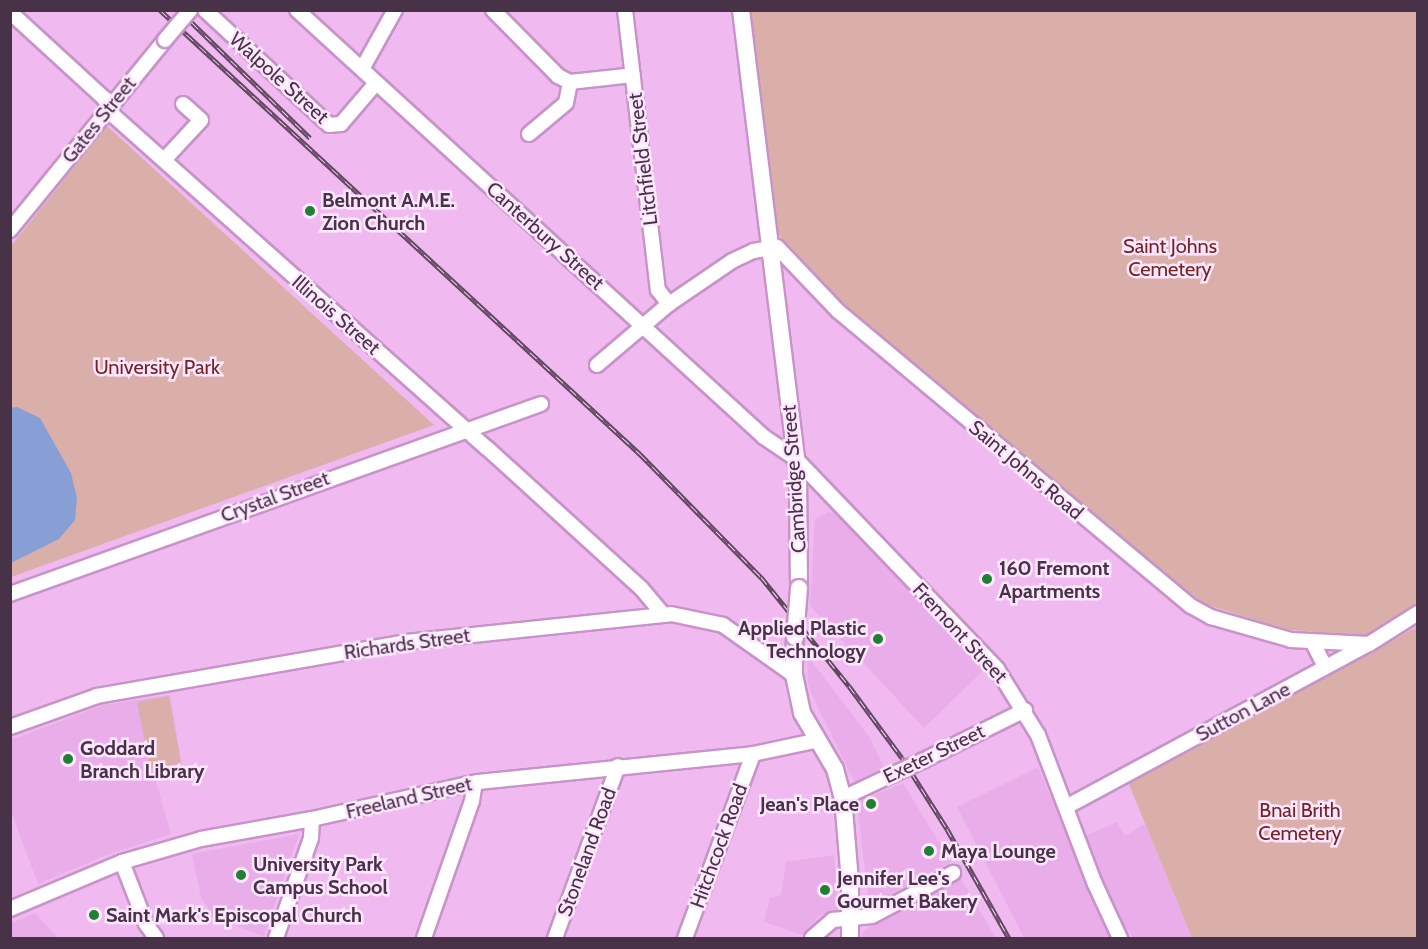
<!DOCTYPE html>
<html>
<head>
<meta charset="utf-8">
<style>
  body { margin:0 }
  #map { position:relative; width:1428px; height:949px; overflow:hidden; background:#f0baf0; font-family:Cabin,sans-serif }
  div>[style] { position:absolute }
  .built>* { inset:0; background:#e9ade9 }
  .green>* { inset:0; background:#daafaa }
  .water>* { inset:0; background:#879fd5 }
  .roads { filter:drop-shadow(2px 0 #c793c8) drop-shadow(-2px 0 #c793c8) drop-shadow(0 2px #c793c8) drop-shadow(0 -2px #c793c8) }
  .minor>* { height:14px; margin:-7px; padding:0 7px; transform-origin:7px; border-radius:7px; background:#fff }
  .major>* { height:16px; margin:-8px; padding:0 8px; transform-origin:8px; border-radius:8px; background:#fff }
  .rail>* { height:5px; margin-top:-2.5px; transform-origin:0; background:repeating-linear-gradient(90deg,#fee7fe 0 9px,#614762 0 18px); box-sizing:border-box; border-block:2px solid #614762 }
  .bridges { filter:drop-shadow(2px 0 #c793c8) drop-shadow(-2px 0 #c793c8) drop-shadow(0 2px #c793c8) drop-shadow(0 -2px #c793c8) }
  .minor-bridge>* { height:14px; margin:-7px; padding:0 7px; transform-origin:7px; border-radius:7px; background:#fff }
  .major-bridge>* { height:16px; margin:-8px; padding:0 8px; transform-origin:8px; border-radius:8px; background:#fff }
  .dots>* { width:16px; height:16px; translate:-50% -50%; box-sizing:border-box; border:3px solid #fee7fe; border-radius:50% }
  span { translate:-50% -50%; white-space:nowrap; text-align:center; line-height:1.15; -webkit-text-stroke:5px #fee7fe; paint-order:stroke }
  .street-label { font-size:20px; color:#473248 }
  .poi-label { font-size:20px; color:#473248; font-weight:700 }
  .left { translate:0 -50%; text-align:left }
  .right { translate:-100% -50%; text-align:right }
  .park-label { font-size:20px; color:#742320 }
  .frame { position:absolute; inset:0; border:12px solid #473248; pointer-events:none }
</style>
</head>
<body>
<div id="map">
  <div class="built">
    <div style="clip-path:polygon(828px 512px,835px 513px,984px 670px,924px 728px,810px 606px,815px 519px)"></div>
    <div style="clip-path:polygon(807px 655px,870px 738px,884px 768px,855px 783px,814px 700px,808px 684px)"></div>
    <div style="clip-path:polygon(170px 695px,182px 765px,153px 771px,171px 834px,109px 854px,38px 884px,11px 811px,11px 740px,103px 705px)"></div>
    <div style="clip-path:polygon(1038px 767px,1070px 842px,1117px 822px,1125px 836px,1145px 824px,1192px 938px,1133px 938px,1128px 929px,1106px 938px,1024px 938px,957px 807px)"></div>
    <div style="clip-path:polygon(903px 783px,951px 862px,869px 906px,857px 802px)"></div>
    <div style="clip-path:polygon(299px 834px,264px 936px,214px 918px,201px 897px,192px 854px)"></div>
    <div style="clip-path:polygon(834px 855px,838px 910px,820px 915px,802px 935px,764px 922px,770px 898px,781px 895px,786px 862px)"></div>
    <div style="clip-path:polygon(957px 872px,996px 938px,862px 938px,863px 931px)"></div>
    <div style="clip-path:polygon(35px 913px,58px 938px,11px 938px,11px 923px)"></div>
  </div>
  <div class="green">
    <div style="clip-path:polygon(751px 11px,1417px 11px,1417px 604px,1372px 634px,1355px 636px,1284px 629px,1205px 604px,1121px 539px,857px 317px,777px 233px)"></div>
    <div style="clip-path:polygon(107px 126px,434px 425px,11px 577px,11px 246px)"></div>
    <div style="clip-path:polygon(1417px 627px,1417px 938px,1192px 938px,1128px 782px)"></div>
    <div style="clip-path:polygon(169px 696px,181px 763px,150px 769px,137px 702px)"></div>
  </div>
  <div class="water">
    <div style="clip-path:polygon(17px 407px,40px 418px,71px 473px,77px 498px,75px 520px,59px 539px,11px 563px,10px 408px)"></div>
  </div>
  <div class="roads">
    <div class="minor">
      <div style="left:205px;top:10px;width:169px;rotate:42.8deg"></div>
      <div style="left:329px;top:125px;width:12px;rotate:-5deg"></div>
      <div style="left:341px;top:124px;width:54px;rotate:-49.5deg"></div>
      <div style="left:297px;top:10px;width:633px;rotate:42.44deg"></div>
      <div style="left:764px;top:437px;width:37px;rotate:34deg"></div>
      <div style="left:795px;top:458px;width:292px;rotate:46.2deg"></div>
      <div style="left:997px;top:669px;width:78px;rotate:58.2deg"></div>
      <div style="left:1038px;top:735px;width:160px;rotate:69.1deg"></div>
      <div style="left:1095px;top:884px;width:60px;rotate:65.2deg"></div>
      <div style="left:493px;top:10px;width:93px;rotate:45.4deg"></div>
      <div style="left:558px;top:76px;width:13px;rotate:27deg"></div>
      <div style="left:570px;top:82px;width:63px;rotate:-6.3deg"></div>
      <div style="left:625px;top:10px;width:282px;rotate:83.3deg"></div>
      <div style="left:658px;top:290px;width:18px;rotate:52deg"></div>
      <div style="left:10px;top:12px;width:127px;rotate:42.5deg"></div>
      <div style="left:104px;top:98px;width:21px;rotate:61deg"></div>
      <div style="left:114px;top:116px;width:499px;rotate:41.7deg"></div>
      <div style="left:487px;top:448px;width:208px;rotate:42.3deg"></div>
      <div style="left:641px;top:588px;width:35px;rotate:50deg"></div>
      <div style="left:362px;top:69px;width:68px;rotate:-60.8deg"></div>
      <div style="left:529px;top:134px;width:48px;rotate:-40deg"></div>
      <div style="left:566px;top:103px;width:21px;rotate:-79deg"></div>
      <div style="left:164px;top:160px;width:54px;rotate:-47.2deg"></div>
      <div style="left:201px;top:120px;width:24px;rotate:-138deg"></div>
      <div style="left:10px;top:230px;width:245px;rotate:-50.8deg"></div>
      <div style="left:597px;top:365px;width:94px;rotate:-40.3deg"></div>
      <div style="left:669px;top:304px;width:76px;rotate:-34.3deg"></div>
      <div style="left:732px;top:261px;width:23px;rotate:-25deg"></div>
      <div style="left:753px;top:251px;width:24px;rotate:-9deg"></div>
      <div style="left:777px;top:247px;width:88px;rotate:46.4deg"></div>
      <div style="left:838px;top:311px;width:460px;rotate:39.9deg"></div>
      <div style="left:1191px;top:606px;width:23px;rotate:29deg"></div>
      <div style="left:1211px;top:617px;width:83px;rotate:16deg"></div>
      <div style="left:1291px;top:640px;width:78px;rotate:2.9deg"></div>
      <div style="left:10px;top:594px;width:564px;rotate:-19.69deg"></div>
      <div style="left:1313px;top:643px;width:27px;rotate:63deg"></div>
      <div style="left:10px;top:727px;width:92px;rotate:-19.6deg"></div>
      <div style="left:97px;top:696px;width:314px;rotate:-9.9deg"></div>
      <div style="left:406px;top:642px;width:266px;rotate:-6deg"></div>
      <div style="left:671px;top:614px;width:53px;rotate:11.9deg"></div>
      <div style="left:723px;top:625px;width:87px;rotate:35.2deg"></div>
      <div style="left:922px;top:761px;width:115px;rotate:-26.3deg"></div>
      <div style="left:843px;top:798px;width:59px;rotate:-25.3deg"></div>
      <div style="left:1066px;top:807px;width:344px;rotate:-28.3deg"></div>
      <div style="left:1369px;top:644px;width:58px;rotate:-32.3deg"></div>
      <div style="left:122px;top:862px;width:66px;rotate:68.8deg"></div>
      <div style="left:146px;top:924px;width:17px;rotate:54deg"></div>
      <div style="left:10px;top:909px;width:121px;rotate:-22.8deg"></div>
      <div style="left:122px;top:862px;width:82px;rotate:-16.2deg"></div>
      <div style="left:201px;top:839px;width:113px;rotate:-10.2deg"></div>
      <div style="left:312px;top:819px;width:170px;rotate:-12.6deg"></div>
      <div style="left:478px;top:782px;width:276px;rotate:-5.8deg"></div>
      <div style="left:753px;top:754px;width:67px;rotate:-12deg"></div>
      <div style="left:276px;top:938px;width:106px;rotate:-70.7deg"></div>
      <div style="left:311px;top:838px;width:19px;rotate:-87deg"></div>
      <div style="left:424px;top:938px;width:145px;rotate:-70.7deg"></div>
      <div style="left:472px;top:801px;width:18px;rotate:-81deg"></div>
      <div style="left:555px;top:938px;width:183px;rotate:-69.9deg"></div>
      <div style="left:685px;top:938px;width:196px;rotate:-69.7deg"></div>
      <div style="left:812px;top:938px;width:28px;rotate:-41deg"></div>
      <div style="left:833px;top:920px;width:39px;rotate:-6deg"></div>
      <div style="left:872px;top:916px;width:92px;rotate:-28deg"></div>
    </div>
    <div class="major">
      <div style="left:741px;top:10px;width:468px;rotate:83deg"></div>
      <div style="left:798px;top:475px;width:113px;rotate:89.5deg"></div>
      <div style="left:795px;top:637px;width:38px;rotate:92deg"></div>
      <div style="left:794px;top:675px;width:39px;rotate:78deg"></div>
      <div style="left:802px;top:713px;width:65px;rotate:59.5deg"></div>
      <div style="left:835px;top:769px;width:30px;rotate:75deg"></div>
      <div style="left:843px;top:798px;width:83px;rotate:85.2deg"></div>
      <div style="left:850px;top:881px;width:57px;rotate:90deg"></div>
    </div>
  </div>
  <div class="rail">
    <div style="left:160px;top:10px;width:654px;rotate:42.77deg"></div>
    <div style="left:640px;top:454px;width:173px;rotate:45.5deg"></div>
    <div style="left:761px;top:577px;width:140px;rotate:51.1deg"></div>
    <div style="left:849px;top:686px;width:89px;rotate:53.6deg"></div>
    <div style="left:902px;top:758px;width:84px;rotate:57.6deg"></div>
    <div style="left:947px;top:829px;width:125px;rotate:60.4deg"></div>
    <div style="left:179px;top:10px;width:183px;rotate:44.3deg"></div>
  </div>
  <div class="bridges">
    <div class="minor-bridge">
      <div style="left:165px;top:40px;width:39px;rotate:-50deg"></div>
      <div style="left:896px;top:773px;width:29px;rotate:-25deg"></div>
    </div>
    <div class="major-bridge">
      <div style="left:795px;top:637px;width:49px;rotate:-85.3deg"></div>
    </div>
  </div>
  <div class="dots">
    <div style="left:310px;top:211px;background:#1f8032"></div>
    <div style="left:987px;top:579px;background:#1f8032"></div>
    <div style="left:878px;top:639px;background:#1f8032"></div>
    <div style="left:68px;top:759px;background:#1f8032"></div>
    <div style="left:871px;top:804px;background:#1f8032"></div>
    <div style="left:929px;top:851px;background:#1f8032"></div>
    <div style="left:241px;top:875px;background:#1f8032"></div>
    <div style="left:825px;top:890px;background:#1f8032"></div>
    <div style="left:94px;top:915px;background:#1f8032"></div>
  </div>
  <div class="street-label">
    <span style="left:279px;top:78px;rotate:42deg">Walpole Street</span>
    <span style="left:99px;top:120px;rotate:-51deg">Gates Street</span>
    <span style="left:643px;top:159px;rotate:-97deg">Litchfield Street</span>
    <span style="left:545px;top:236px;rotate:42deg">Canterbury Street</span>
    <span style="left:336px;top:315px;rotate:41deg">Illinois Street</span>
    <span style="left:1026px;top:470px;rotate:40deg">Saint Johns Road</span>
    <span style="left:794px;top:479px;rotate:-94deg">Cambridge Street</span>
    <span style="left:275px;top:497px;rotate:-20deg">Crystal Street</span>
    <span style="left:960px;top:633px;rotate:47deg">Fremont Street</span>
    <span style="left:407px;top:644px;rotate:-8deg">Richards Street</span>
    <span style="left:1243px;top:712px;rotate:-28deg">Sutton Lane</span>
    <span style="left:934px;top:754px;rotate:-26deg">Exeter Street</span>
    <span style="left:409px;top:798px;rotate:-13deg">Freeland Street</span>
    <span style="left:719px;top:846px;rotate:-70deg">Hitchcock Road</span>
    <span style="left:587px;top:852px;rotate:-70deg">Stoneland Road</span>
  </div>
  <div class="poi-label">
    <span class="left" style="left:322px;top:212px">Belmont A.M.E.<br>Zion Church</span>
    <span class="left" style="left:999px;top:580px">160 Fremont<br>Apartments</span>
    <span class="right" style="left:866px;top:640px">Applied Plastic<br>Technology</span>
    <span class="left" style="left:80px;top:760px">Goddard<br>Branch Library</span>
    <span class="right" style="left:859px;top:804px">Jean's Place</span>
    <span class="left" style="left:941px;top:851px">Maya Lounge</span>
    <span class="left" style="left:253px;top:876px">University Park<br>Campus School</span>
    <span class="left" style="left:837px;top:890px">Jennifer Lee's<br>Gourmet Bakery</span>
    <span class="left" style="left:106px;top:915px">Saint Mark's Episcopal Church</span>
  </div>
  <div class="park-label">
    <span style="left:1170px;top:258px">Saint Johns<br>Cemetery</span>
    <span style="left:157px;top:367px">University Park</span>
    <span style="left:1300px;top:822px">Bnai Brith<br>Cemetery</span>
  </div>
  <div class="frame"></div>
</div>
</body>
</html>
